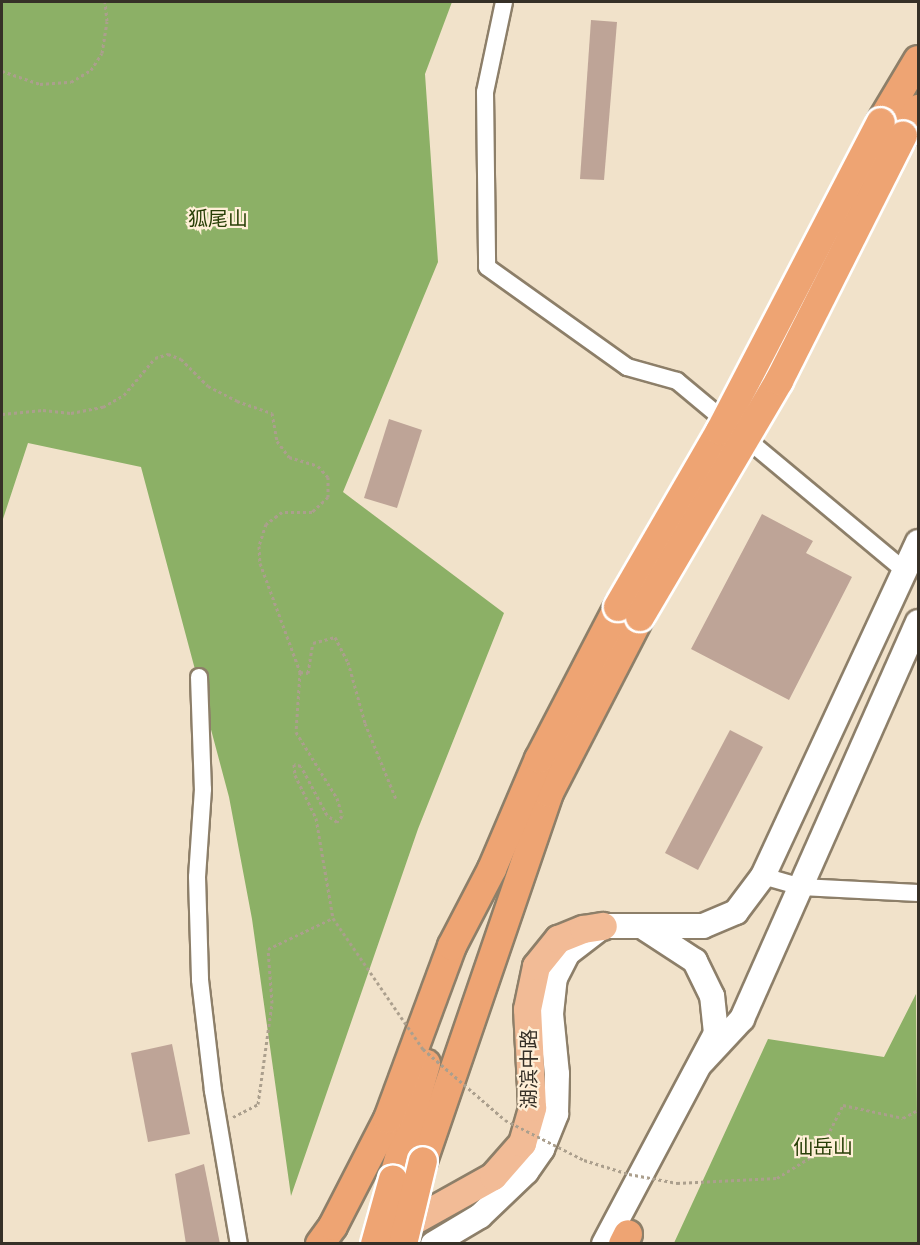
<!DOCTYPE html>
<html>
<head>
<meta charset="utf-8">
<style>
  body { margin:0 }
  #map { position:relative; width:920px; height:1245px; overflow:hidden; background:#f1e2ca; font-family:"Archivo Narrow","Noto Sans SC",sans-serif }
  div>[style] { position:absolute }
  .forest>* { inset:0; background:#8cb066 }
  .building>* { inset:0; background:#bea497 }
  .path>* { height:3px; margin-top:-1.5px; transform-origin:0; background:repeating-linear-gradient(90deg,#ab9f8d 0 3px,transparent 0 6px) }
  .roads { filter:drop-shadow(2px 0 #8d7f69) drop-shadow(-2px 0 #8d7f69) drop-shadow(0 2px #8d7f69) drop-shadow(0 -2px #8d7f69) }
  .minor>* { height:16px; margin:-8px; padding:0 8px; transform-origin:8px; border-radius:8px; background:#fff }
  .secondary>* { height:24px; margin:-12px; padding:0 12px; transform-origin:12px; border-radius:12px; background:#fff }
  .primary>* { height:27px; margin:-13.5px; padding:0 13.5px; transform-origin:13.5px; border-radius:13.5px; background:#f2bb96 }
  .trunk>* { height:28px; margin:-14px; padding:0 14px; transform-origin:14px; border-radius:14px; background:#eea473 }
  .path-bridge>* { height:3px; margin-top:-1.5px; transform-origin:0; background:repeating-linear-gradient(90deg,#ab9f8d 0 3px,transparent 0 6px) }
  .bridges { filter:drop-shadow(2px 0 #fff) drop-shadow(-2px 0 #fff) drop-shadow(0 2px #fff) drop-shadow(0 -2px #fff) }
  .trunk-bridge>* { height:28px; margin:-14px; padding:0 14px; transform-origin:14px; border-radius:14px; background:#eea473 }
  span { translate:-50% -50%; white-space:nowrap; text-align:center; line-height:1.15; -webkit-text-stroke:4.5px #ffefd7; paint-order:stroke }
  .park-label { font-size:20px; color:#283f07 }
  .street-label { font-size:20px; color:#363027 }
  .frame { position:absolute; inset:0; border:3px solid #363027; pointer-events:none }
</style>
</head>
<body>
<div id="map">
  <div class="forest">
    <div style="clip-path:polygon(2px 2px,452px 2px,425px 74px,438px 262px,343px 492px,504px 613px,418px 829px,291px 1196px,252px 919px,229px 797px,141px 467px,28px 443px,2px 522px)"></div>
    <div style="clip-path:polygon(916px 994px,918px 1243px,674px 1243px,768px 1039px,884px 1057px)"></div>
  </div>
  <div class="building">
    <div style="clip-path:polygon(591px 20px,617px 22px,604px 180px,580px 179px)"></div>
    <div style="clip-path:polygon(389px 419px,422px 430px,397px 508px,364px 498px)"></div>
    <div style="clip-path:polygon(762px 514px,813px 541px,806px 553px,852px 577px,789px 700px,691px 649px)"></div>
    <div style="clip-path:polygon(730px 730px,763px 747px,698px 870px,665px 853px)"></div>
    <div style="clip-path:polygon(172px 1044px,190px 1134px,148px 1142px,131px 1053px)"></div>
    <div style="clip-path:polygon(204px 1164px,220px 1244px,186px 1244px,175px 1174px)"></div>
  </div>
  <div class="path">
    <div style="left:2px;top:71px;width:40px;rotate:18.9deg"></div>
    <div style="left:40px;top:84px;width:31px;rotate:-4deg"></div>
    <div style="left:71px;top:82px;width:23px;rotate:-31deg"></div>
    <div style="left:91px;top:70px;width:20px;rotate:-57deg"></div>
    <div style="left:102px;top:53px;width:32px;rotate:-81deg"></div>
    <div style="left:107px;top:21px;width:19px;rotate:-96deg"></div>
    <div style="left:2px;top:414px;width:41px;rotate:-5.6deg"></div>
    <div style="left:43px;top:410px;width:28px;rotate:6deg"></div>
    <div style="left:71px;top:413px;width:33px;rotate:-11deg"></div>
    <div style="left:103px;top:407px;width:24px;rotate:-30deg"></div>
    <div style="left:124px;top:395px;width:48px;rotate:-50deg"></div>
    <div style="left:155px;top:358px;width:14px;rotate:-17deg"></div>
    <div style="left:168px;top:354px;width:14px;rotate:21deg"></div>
    <div style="left:181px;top:359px;width:38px;rotate:45deg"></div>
    <div style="left:208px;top:386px;width:33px;rotate:27deg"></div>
    <div style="left:300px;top:672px;width:8px;rotate:7deg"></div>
    <div style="left:308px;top:673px;width:30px;rotate:-81deg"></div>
    <div style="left:313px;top:643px;width:23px;rotate:-15deg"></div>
    <div style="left:335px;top:637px;width:28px;rotate:63deg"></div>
    <div style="left:348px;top:662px;width:63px;rotate:74.4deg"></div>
    <div style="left:365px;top:723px;width:82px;rotate:67.8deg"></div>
    <div style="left:233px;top:1117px;width:28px;rotate:-27deg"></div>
    <div style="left:258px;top:1104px;width:102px;rotate:-82.1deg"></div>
    <div style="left:272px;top:1003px;width:54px;rotate:-94.2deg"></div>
    <div style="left:268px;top:949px;width:72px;rotate:-25.5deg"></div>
    <div style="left:819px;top:1152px;width:53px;rotate:-62.9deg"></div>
    <div style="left:843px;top:1105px;width:61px;rotate:12.2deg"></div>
    <div style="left:903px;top:1118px;width:17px;rotate:-28deg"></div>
  </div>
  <div class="roads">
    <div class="minor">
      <div style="left:504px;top:2px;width:92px;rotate:101.9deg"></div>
      <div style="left:485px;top:92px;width:175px;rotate:89.3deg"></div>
      <div style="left:487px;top:267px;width:172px;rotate:35.5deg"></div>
      <div style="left:627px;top:367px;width:52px;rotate:15.6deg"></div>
      <div style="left:677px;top:381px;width:297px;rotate:39.8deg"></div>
      <div style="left:199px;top:677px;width:112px;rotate:88deg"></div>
      <div style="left:203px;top:789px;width:88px;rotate:93.9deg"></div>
      <div style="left:197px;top:877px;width:103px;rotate:88.3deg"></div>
      <div style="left:200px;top:980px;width:112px;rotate:83.3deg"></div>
      <div style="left:213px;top:1091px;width:155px;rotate:80.4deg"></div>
      <div style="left:763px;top:876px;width:40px;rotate:16deg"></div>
      <div style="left:801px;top:887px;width:117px;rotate:2.9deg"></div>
    </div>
    <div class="secondary">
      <div style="left:702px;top:1062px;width:59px;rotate:-47.1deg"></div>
      <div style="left:742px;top:1019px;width:434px;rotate:-66.1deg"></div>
      <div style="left:433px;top:1244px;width:55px;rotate:-30.8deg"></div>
      <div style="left:480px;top:1216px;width:64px;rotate:-43.7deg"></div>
      <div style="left:526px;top:1172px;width:28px;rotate:-55deg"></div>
      <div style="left:542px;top:1149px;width:38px;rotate:-68deg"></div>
      <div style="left:556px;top:1114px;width:40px;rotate:-88.6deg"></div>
      <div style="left:557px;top:1074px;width:60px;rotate:-95.7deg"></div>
      <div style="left:551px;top:1014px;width:36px;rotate:-84deg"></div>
      <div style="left:555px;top:978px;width:28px;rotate:-63deg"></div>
      <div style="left:568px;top:953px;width:44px;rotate:-37.6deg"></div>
      <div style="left:603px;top:926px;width:100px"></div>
      <div style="left:703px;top:926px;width:36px;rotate:-23deg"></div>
      <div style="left:736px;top:912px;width:45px;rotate:-53.1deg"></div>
      <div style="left:763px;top:876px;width:368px;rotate:-65.1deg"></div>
      <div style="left:604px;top:1244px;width:239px;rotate:-62deg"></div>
      <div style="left:716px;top:1033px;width:37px;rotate:-96deg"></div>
      <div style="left:712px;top:996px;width:39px;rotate:-116deg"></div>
      <div style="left:695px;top:961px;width:59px;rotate:-146.9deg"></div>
    </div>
    <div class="primary">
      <div style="left:391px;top:1233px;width:117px;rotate:-29.2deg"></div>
      <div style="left:493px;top:1176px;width:44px;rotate:-48.7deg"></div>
      <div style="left:522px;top:1143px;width:37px;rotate:-74deg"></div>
      <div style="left:532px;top:1107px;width:98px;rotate:-92.9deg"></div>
      <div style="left:527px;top:1009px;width:44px;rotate:-78.2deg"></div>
      <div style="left:536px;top:966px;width:35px;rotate:-51deg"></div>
      <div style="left:558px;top:939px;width:27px;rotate:-22deg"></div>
      <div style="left:583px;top:929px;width:20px;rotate:-9deg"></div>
    </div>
    <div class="trunk">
      <div style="left:881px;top:122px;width:72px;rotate:-59.2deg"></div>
      <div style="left:903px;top:136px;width:31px;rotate:-61deg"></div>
      <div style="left:423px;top:1161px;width:389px;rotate:-71.1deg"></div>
      <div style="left:549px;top:793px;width:198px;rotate:-62.7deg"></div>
      <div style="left:393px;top:1179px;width:120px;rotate:-74deg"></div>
      <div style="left:320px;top:1244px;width:22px;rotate:-54deg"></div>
      <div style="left:333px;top:1226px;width:120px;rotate:-62.8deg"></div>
      <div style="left:388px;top:1119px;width:184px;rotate:-69.7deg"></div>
      <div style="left:452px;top:946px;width:87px;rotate:-62.5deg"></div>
      <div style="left:492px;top:869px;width:120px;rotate:-66.9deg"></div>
      <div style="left:539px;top:759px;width:171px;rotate:-62.5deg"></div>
      <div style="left:623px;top:1244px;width:11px;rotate:-63deg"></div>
    </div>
  </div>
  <div class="path-bridge">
    <div style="left:237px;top:401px;width:37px;rotate:19deg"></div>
    <div style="left:272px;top:413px;width:28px;rotate:80deg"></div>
    <div style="left:277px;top:441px;width:20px;rotate:53deg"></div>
    <div style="left:289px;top:457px;width:30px;rotate:17deg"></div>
    <div style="left:318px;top:466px;width:15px;rotate:48deg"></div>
    <div style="left:328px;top:477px;width:20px;rotate:90deg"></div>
    <div style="left:328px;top:497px;width:22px;rotate:137deg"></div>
    <div style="left:312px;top:512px;width:30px;rotate:180deg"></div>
    <div style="left:282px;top:512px;width:20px;rotate:143deg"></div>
    <div style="left:266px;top:524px;width:23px;rotate:108deg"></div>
    <div style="left:259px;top:546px;width:17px;rotate:87deg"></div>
    <div style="left:260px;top:563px;width:116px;rotate:69.8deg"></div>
    <div style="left:300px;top:672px;width:60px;rotate:93.8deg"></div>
    <div style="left:296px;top:732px;width:78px;rotate:58.2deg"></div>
    <div style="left:337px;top:798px;width:19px;rotate:74deg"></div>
    <div style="left:342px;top:816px;width:8px;rotate:130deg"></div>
    <div style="left:337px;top:822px;width:12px;rotate:-145deg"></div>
    <div style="left:327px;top:815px;width:55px;rotate:-118deg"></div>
    <div style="left:301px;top:766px;width:7px;rotate:-164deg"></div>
    <div style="left:294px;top:764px;width:11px;rotate:85deg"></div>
    <div style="left:295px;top:775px;width:48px;rotate:64deg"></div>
    <div style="left:316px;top:818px;width:101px;rotate:80.4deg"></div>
    <div style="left:333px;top:918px;width:159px;rotate:55.5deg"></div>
    <div style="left:423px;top:1049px;width:108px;rotate:40.9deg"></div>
    <div style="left:505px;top:1120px;width:89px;rotate:26.9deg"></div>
    <div style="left:584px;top:1160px;width:47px;rotate:17.3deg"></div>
    <div style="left:629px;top:1174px;width:49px;rotate:10.6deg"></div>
    <div style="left:677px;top:1183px;width:100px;rotate:-2.9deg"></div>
    <div style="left:777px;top:1178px;width:49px;rotate:-31.8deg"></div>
  </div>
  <div class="bridges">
    <div class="trunk-bridge">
      <div style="left:618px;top:607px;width:203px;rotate:-59.9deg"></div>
      <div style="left:720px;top:431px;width:348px;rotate:-62.5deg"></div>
      <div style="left:640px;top:617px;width:274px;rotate:-59.5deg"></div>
      <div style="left:779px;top:381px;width:275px;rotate:-63.2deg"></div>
      <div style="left:375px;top:1244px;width:67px;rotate:-74.5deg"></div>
      <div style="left:403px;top:1244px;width:85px;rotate:-76.5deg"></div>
    </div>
  </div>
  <div class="park-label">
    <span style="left:218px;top:218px">狐尾山</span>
    <span style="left:823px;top:1146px">仙岳山</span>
  </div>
  <div class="street-label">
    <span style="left:528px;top:1069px;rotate:-90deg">湖滨中路</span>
  </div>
  <div class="frame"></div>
</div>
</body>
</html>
